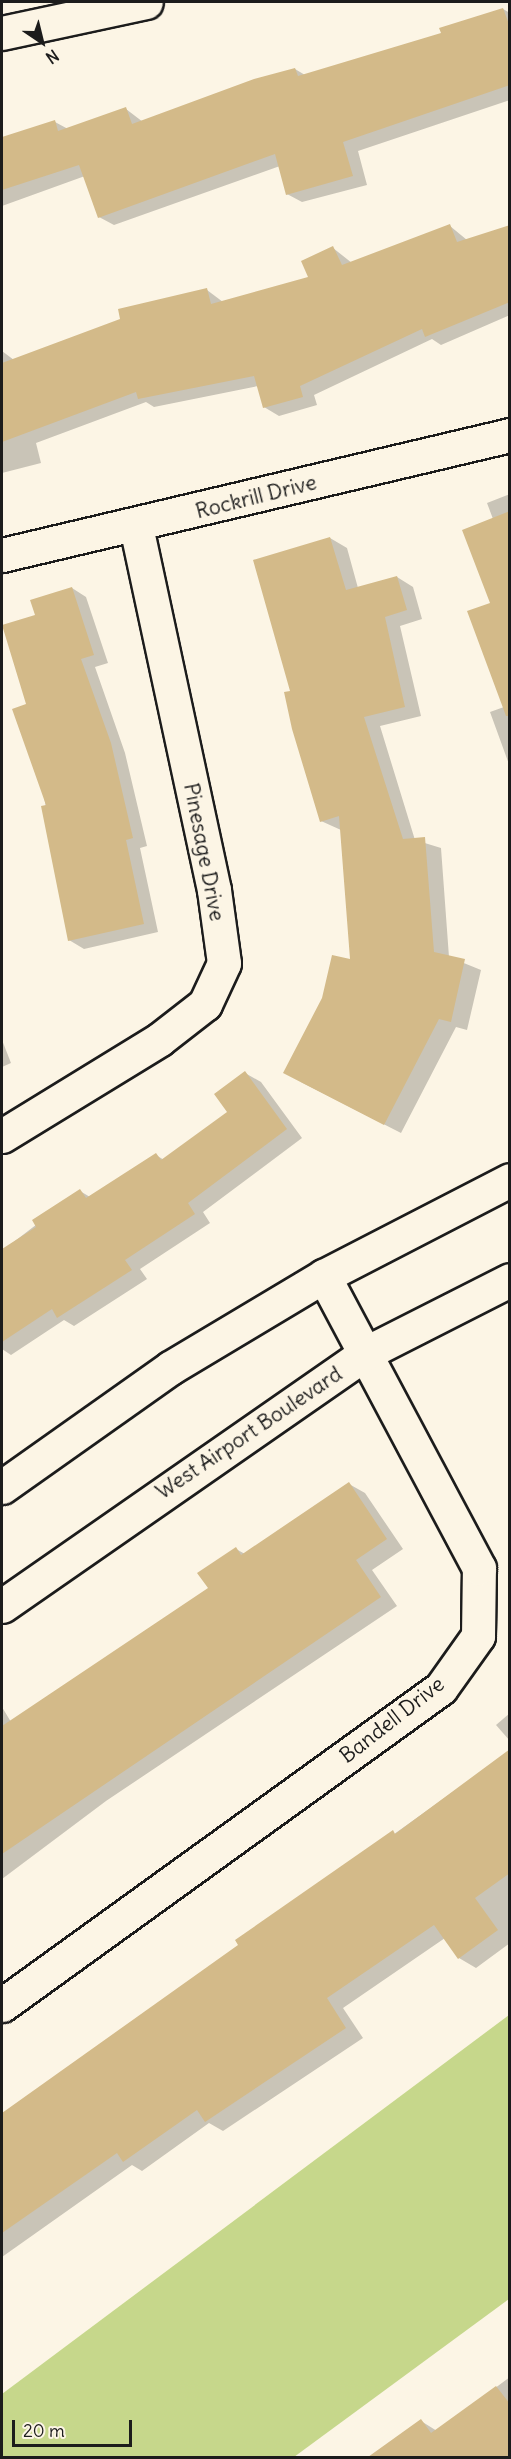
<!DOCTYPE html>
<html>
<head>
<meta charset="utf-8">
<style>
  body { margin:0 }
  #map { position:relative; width:511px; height:2459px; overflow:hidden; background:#fcf5e5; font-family:Delius,sans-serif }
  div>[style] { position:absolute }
  .green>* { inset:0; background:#c6d78b }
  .shadow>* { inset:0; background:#0003 }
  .building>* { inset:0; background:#d3ba89 }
  .roads { filter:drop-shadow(2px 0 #1c1c1c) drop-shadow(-2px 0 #1c1c1c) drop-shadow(0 2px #1c1c1c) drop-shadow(0 -2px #1c1c1c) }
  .minor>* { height:33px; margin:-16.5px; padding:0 16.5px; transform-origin:16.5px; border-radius:16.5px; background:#fcf5e5 }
  .major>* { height:33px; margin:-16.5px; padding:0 16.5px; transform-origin:16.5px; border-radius:16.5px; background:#fcf5e5 }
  span { translate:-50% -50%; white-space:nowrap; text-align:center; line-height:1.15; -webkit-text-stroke:4.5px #fcf5e5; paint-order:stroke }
  .street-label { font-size:21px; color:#1c1c1c }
  .frame { position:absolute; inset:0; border:3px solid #1c1c1c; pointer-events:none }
  .north { position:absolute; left:12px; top:12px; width:60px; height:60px; -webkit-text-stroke:4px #fcf5e5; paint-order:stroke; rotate:145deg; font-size:16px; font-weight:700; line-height:24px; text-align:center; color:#1c1c1c }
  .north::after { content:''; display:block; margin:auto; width:21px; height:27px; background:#1c1c1c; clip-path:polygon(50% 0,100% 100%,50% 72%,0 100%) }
  .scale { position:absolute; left:12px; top:2420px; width:120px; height:27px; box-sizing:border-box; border:3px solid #1c1c1c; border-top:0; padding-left:8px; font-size:18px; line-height:21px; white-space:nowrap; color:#1c1c1c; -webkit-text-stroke:4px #fcf5e5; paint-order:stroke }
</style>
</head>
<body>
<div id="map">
  <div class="green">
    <div style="clip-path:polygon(509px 2015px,509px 2299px,294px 2457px,2px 2457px,2px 2394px)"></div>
  </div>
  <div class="shadow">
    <div style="clip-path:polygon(503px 9px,510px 13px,510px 100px,358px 151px,367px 185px,302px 202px,287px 194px,280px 166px,114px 225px,99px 217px,85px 176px,2px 206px,2px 138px,55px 122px,68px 129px,126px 109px,143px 122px,295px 69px,305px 75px,443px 34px)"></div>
    <div style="clip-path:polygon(450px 226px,467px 240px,510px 227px,510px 315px,441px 345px,432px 339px,314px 395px,317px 405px,279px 416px,264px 407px,258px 386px,154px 407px,146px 402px,36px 443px,41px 463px,2px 473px,2px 351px,14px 360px,207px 290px,223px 302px,310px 278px,333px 248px,352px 263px)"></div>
    <div style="clip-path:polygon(510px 494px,510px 767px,490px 712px,504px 707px,492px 604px,493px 519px,487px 503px)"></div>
    <div style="clip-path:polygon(330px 538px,347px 548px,358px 588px,397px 577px,413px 587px,422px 619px,400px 626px,421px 716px,380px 726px,415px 840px,441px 848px,449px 957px,481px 970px,467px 1030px,456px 1027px,401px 1133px,301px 1082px,352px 961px,341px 830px,321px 821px,292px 692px)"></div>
    <div style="clip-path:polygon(72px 588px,86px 597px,108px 663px,95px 667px,125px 753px,147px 846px,140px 848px,158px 932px,84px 949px,69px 940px,28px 705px,37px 616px)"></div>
    <div style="clip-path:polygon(2px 1040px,11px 1063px,2px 1067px)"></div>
    <div style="clip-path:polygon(245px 1073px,261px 1082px,302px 1138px,203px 1212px,210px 1223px,140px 1269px,147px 1279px,74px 1326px,64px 1320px,11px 1355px,2px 1349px,2px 1251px,80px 1191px,90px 1197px,156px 1155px,164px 1160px,229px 1112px)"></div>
    <div style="clip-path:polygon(349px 1484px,365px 1493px,403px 1549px,372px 1570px,397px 1606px,106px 1801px,2px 1879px,2px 1707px,11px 1722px,210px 1589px,236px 1549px,245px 1554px)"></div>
    <div style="clip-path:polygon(510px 1713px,510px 1741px,496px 1725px)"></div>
    <div style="clip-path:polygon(510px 1751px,510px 1943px,476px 1968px,459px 1958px,445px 1938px,343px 2008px,363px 2038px,223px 2131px,209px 2123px,142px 2171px,132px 2165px,2px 2257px,2px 2115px)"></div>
    <div style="clip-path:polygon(510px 2377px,510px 2458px,386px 2458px,381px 2450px,421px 2421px,437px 2431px)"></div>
  </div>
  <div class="building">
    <div style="clip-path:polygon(503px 8px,510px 27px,510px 85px,343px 142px,353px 176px,286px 195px,275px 154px,98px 218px,79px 165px,2px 190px,2px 137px,55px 120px,58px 131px,126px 107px,132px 124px,254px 79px,295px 68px,298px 76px,441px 33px,439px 28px)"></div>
    <div style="clip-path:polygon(450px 224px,457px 242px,510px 225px,510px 302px,425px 337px,422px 329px,300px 386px,303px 397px,263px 408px,254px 376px,138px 399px,136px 392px,2px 442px,2px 363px,120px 319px,118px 309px,207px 288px,211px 304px,308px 277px,301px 261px,333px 246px,342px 265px)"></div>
    <div style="clip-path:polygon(510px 511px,510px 716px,506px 716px,467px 611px,490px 603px,462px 530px)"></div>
    <div style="clip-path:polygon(330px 537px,346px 590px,397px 576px,407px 610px,385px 617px,405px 707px,364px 717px,403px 839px,425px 837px,434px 952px,465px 959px,451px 1022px,439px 1019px,384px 1125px,283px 1073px,322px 998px,332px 955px,350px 959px,339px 816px,320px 822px,292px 729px,284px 692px,290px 691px,253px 560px)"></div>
    <div style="clip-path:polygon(72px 587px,94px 655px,81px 659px,111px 743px,133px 838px,126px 840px,144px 924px,68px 941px,41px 806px,46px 805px,12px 709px,26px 704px,2px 625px,35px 615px,30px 600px)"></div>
    <div style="clip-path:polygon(245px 1071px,287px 1129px,188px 1203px,195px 1214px,125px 1260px,132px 1270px,57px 1318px,52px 1309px,2px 1342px,2px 1249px,36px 1227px,32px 1220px,80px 1189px,86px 1198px,156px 1153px,161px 1160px,227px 1112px,214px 1094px)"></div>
    <div style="clip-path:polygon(349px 1482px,387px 1539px,356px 1560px,381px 1597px,2px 1854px,2px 1726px,208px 1588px,197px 1573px,236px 1547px,241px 1555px)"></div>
    <div style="clip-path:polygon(510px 1749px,510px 1873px,475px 1898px,498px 1930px,458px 1959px,434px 1925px,327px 1998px,346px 2028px,205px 2122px,197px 2110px,123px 2162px,117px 2153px,2px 2233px,2px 2113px,238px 1945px,235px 1940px,393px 1830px,395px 1834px)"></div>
    <div style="clip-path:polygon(496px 2386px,510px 2404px,510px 2457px,368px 2457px,421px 2419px,431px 2433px)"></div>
  </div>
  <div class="roads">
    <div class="minor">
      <div style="left:2px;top:33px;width:147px;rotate:-12.1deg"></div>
      <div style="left:2px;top:555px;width:522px;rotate:-13.29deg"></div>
      <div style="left:2px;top:1136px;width:185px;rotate:-31.5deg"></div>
      <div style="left:160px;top:1039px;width:57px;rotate:-37.9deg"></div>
      <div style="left:205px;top:1004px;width:45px;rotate:-65.1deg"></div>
      <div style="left:224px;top:963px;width:74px;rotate:-97.8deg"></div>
      <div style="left:214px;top:890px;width:372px;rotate:-102.1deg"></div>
      <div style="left:2px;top:2005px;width:541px;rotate:-35.83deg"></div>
      <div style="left:441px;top:1688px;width:64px;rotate:-54.6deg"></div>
      <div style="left:478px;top:1636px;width:68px;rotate:-89.2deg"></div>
      <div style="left:479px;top:1568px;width:331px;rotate:-118deg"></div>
    </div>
    <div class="major">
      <div style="left:2px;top:1487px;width:206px;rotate:-35.3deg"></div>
      <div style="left:170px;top:1368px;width:179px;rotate:-30.9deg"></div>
      <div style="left:324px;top:1276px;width:209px;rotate:-27.3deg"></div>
      <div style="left:2px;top:1606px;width:443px;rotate:-34.8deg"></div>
      <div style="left:366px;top:1353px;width:161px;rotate:-26.9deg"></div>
    </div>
  </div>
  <div class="street-label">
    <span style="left:256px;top:497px;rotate:-14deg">Rockrill Drive</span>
    <span style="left:204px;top:852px;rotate:79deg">Pinesage Drive</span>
    <span style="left:249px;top:1433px;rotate:-34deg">West Airport Boulevard</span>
    <span style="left:392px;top:1720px;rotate:-38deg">Bandell Drive</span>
  </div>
  <div class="frame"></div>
  <div class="north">N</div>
  <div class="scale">20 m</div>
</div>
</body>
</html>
